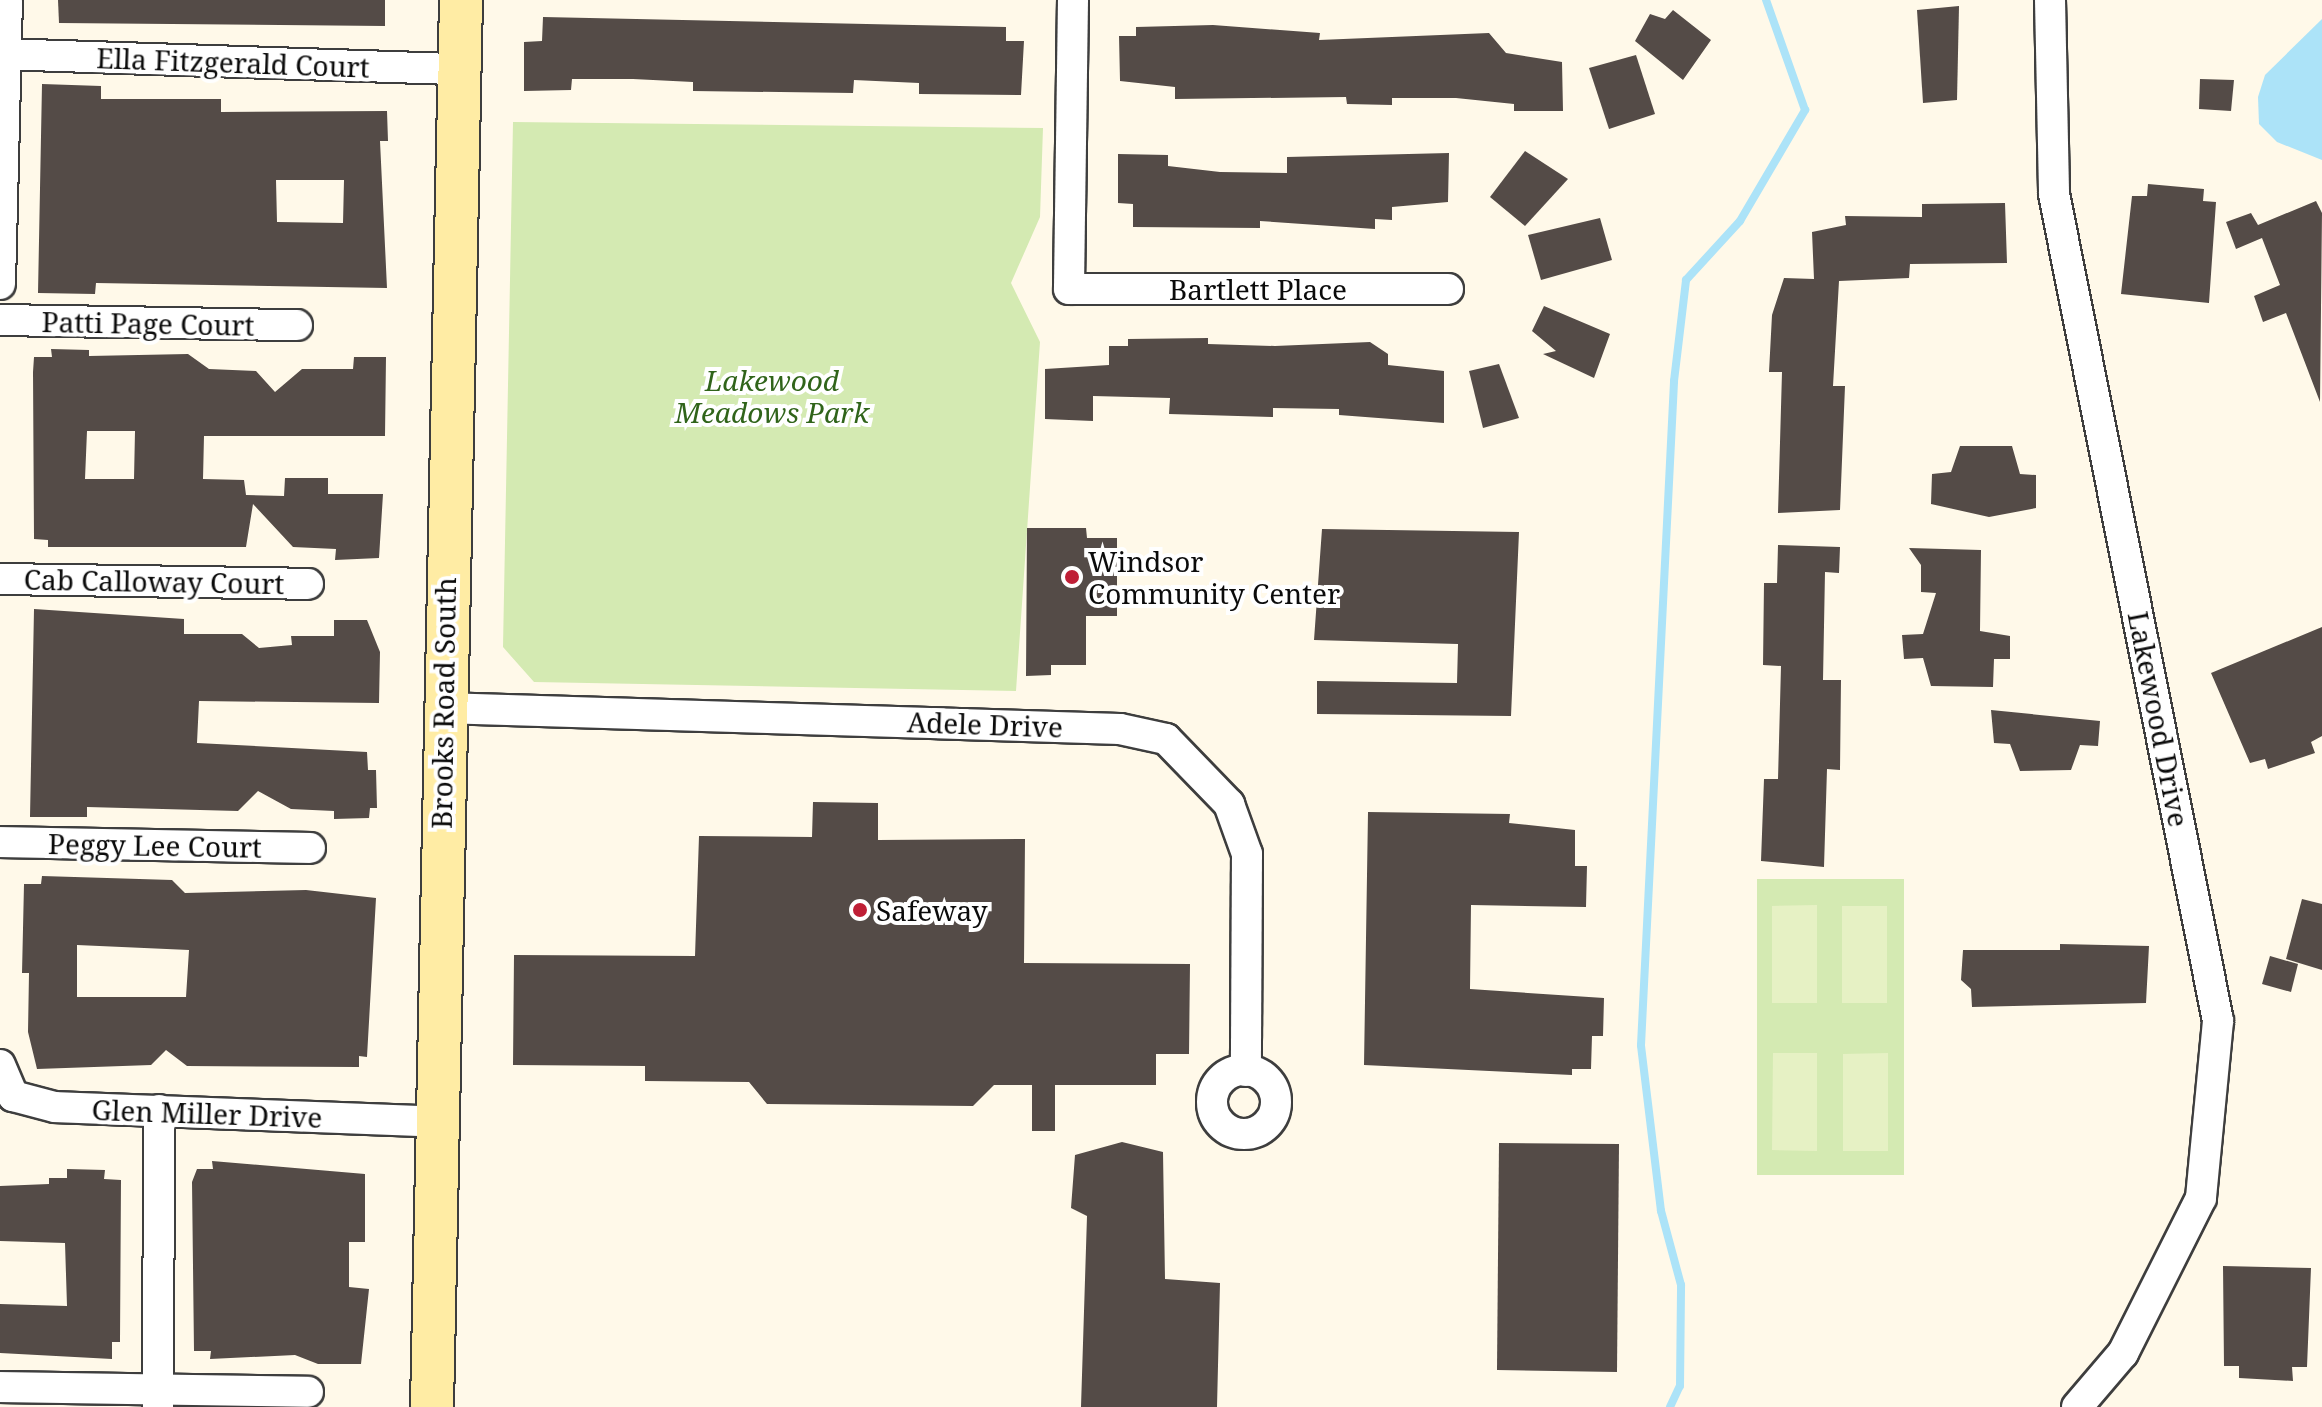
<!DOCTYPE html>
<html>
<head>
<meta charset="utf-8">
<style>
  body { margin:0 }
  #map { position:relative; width:2322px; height:1407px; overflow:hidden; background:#fff9e9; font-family:"Noto Serif",serif }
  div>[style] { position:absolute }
  .green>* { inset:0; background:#d4eab2 }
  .pitch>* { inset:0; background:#e6f1c4 }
  .water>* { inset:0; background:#ace3f8 }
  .stream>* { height:8px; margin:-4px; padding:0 4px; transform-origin:4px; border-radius:4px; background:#ace3f8 }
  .building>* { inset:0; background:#544b47 }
  .roads { filter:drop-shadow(2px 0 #3e3e3e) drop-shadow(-2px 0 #3e3e3e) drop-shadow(0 2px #3e3e3e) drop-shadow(0 -2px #3e3e3e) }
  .street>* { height:30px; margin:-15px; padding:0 15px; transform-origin:15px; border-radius:15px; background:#fff }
  .street>.ring { margin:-15px; padding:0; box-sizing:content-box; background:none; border:30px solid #fff; border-radius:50% }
  .secondary>* { height:42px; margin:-21px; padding:0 21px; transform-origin:21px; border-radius:21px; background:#ffeca4 }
  .dots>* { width:22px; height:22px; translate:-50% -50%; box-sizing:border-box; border:4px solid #fff; border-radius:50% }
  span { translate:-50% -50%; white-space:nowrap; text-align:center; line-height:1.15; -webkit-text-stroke:8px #fff; paint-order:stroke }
  .street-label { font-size:28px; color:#0b0b0b }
  .park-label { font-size:28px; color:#30641a; font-style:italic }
  .poi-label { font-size:28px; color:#0b0b0b }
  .left { translate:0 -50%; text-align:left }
</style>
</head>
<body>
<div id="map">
  <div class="green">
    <div style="clip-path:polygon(513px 122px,1043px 128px,1040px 217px,1011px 283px,1040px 342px,1016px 691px,534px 682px,503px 647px)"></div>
    <div style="clip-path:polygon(1757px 879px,1904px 879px,1904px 1175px,1757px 1175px)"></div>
  </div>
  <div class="pitch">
    <div style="clip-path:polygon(1817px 905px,1817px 1003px,1772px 1003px,1772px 906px)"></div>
    <div style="clip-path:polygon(1842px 906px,1887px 906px,1887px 1003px,1842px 1003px)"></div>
    <div style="clip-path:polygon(1773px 1053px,1817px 1053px,1817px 1151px,1772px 1150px)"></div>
    <div style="clip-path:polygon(1888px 1053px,1888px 1151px,1843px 1151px,1843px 1054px)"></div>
  </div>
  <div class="water">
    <div style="clip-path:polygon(2322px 19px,2322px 160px,2277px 142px,2259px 124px,2258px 97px,2265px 75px)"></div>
  </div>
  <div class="stream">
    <div style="left:1670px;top:1407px;width:23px;rotate:-65deg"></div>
    <div style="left:1680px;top:1386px;width:101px;rotate:-89.4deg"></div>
    <div style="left:1681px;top:1285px;width:77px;rotate:-105.1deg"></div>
    <div style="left:1661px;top:1211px;width:167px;rotate:-96.9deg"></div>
    <div style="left:1641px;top:1045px;width:665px;rotate:-87.15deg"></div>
    <div style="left:1674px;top:381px;width:102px;rotate:-83.2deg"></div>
    <div style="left:1686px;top:280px;width:80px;rotate:-47.5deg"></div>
    <div style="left:1740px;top:221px;width:129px;rotate:-59.6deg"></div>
    <div style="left:1805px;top:110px;width:117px;rotate:-109.5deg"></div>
  </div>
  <div class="building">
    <div style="clip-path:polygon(58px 0,385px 0,385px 26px,59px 23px)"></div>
    <div style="clip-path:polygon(1959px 6px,1957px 100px,1923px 103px,1917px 10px)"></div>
    <div style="clip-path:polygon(1673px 10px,1711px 40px,1683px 80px,1635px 41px,1650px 14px,1665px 19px)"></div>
    <div style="clip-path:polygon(543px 17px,1006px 27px,1006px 41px,1024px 41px,1021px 95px,919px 94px,919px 83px,854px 80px,853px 93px,693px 91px,693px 82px,633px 79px,572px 79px,571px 90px,524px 91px,524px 42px,542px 41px)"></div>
    <div style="clip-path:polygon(1213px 25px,1320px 33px,1319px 40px,1489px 33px,1506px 53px,1562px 62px,1563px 111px,1514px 111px,1514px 104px,1456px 98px,1392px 98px,1392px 105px,1347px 104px,1346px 97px,1175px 99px,1175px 87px,1120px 81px,1119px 36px,1136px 36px,1136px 27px)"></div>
    <div style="clip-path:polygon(1636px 55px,1655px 114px,1609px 129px,1589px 68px)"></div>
    <div style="clip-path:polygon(2200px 79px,2234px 80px,2231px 111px,2199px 109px)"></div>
    <div style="clip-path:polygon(evenodd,42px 84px,101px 86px,101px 99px,221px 99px,221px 112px,387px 111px,388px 141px,380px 141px,387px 288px,96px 283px,95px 294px,38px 293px,42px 84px,276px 180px,344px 180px,343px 223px,277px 222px,276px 180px)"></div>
    <div style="clip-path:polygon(1525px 151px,1568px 179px,1525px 226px,1490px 197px)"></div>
    <div style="clip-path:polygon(1449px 153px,1448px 202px,1392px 207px,1392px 220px,1375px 219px,1375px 229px,1260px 221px,1260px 228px,1133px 227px,1133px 204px,1118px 203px,1118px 154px,1168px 155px,1168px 166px,1220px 172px,1287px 173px,1287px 157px)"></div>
    <div style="clip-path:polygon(2148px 184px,2204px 189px,2203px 201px,2216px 202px,2209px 303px,2121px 294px,2132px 196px,2147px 196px)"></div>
    <div style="clip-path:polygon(2316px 201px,2322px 213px,2320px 402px,2286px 313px,2263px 322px,2254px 296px,2280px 285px,2262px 238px,2236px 249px,2226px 222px,2251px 213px,2258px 225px)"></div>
    <div style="clip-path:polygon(2005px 203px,2007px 263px,1910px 264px,1909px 278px,1839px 281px,1833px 386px,1845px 386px,1840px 510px,1778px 513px,1782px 372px,1769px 372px,1772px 315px,1784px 278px,1814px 279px,1812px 232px,1846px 225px,1845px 216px,1922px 217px,1922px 204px)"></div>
    <div style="clip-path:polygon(1600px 218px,1612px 260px,1541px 280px,1528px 235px)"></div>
    <div style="clip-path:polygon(1544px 306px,1610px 334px,1594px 378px,1543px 354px,1556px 351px,1532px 331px)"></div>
    <div style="clip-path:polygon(1208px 338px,1208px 344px,1275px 346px,1370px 342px,1388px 354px,1388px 365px,1444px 371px,1444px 423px,1339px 415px,1339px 409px,1273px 408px,1273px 417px,1169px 414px,1170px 398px,1093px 396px,1093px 421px,1045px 419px,1045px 369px,1109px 365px,1109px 346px,1128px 346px,1128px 339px)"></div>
    <div style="clip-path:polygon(evenodd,51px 349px,89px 350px,89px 356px,188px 354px,209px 369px,256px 371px,275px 392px,302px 369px,353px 369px,354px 357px,386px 357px,385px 436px,204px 436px,203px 479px,244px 480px,246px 495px,284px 496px,285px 478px,328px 478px,328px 494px,383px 494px,379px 558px,335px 560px,336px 549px,293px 547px,253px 504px,246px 547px,48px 547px,48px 540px,34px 539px,33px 372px,34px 357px,52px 357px,51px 349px,87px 431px,135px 431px,134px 479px,85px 479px,87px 431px)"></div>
    <div style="clip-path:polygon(1499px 364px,1519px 418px,1483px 428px,1469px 371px)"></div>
    <div style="clip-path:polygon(1960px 446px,2012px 446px,2020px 474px,2036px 475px,2036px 508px,1989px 517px,1931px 504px,1932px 474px,1951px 472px)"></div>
    <div style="clip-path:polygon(1027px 528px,1086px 528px,1087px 538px,1117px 538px,1117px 616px,1086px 616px,1086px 665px,1051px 665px,1051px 675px,1026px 676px)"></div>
    <div style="clip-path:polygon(1322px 529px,1519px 532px,1511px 716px,1317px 714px,1317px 681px,1457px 683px,1458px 644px,1314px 640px)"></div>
    <div style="clip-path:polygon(1778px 545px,1840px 547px,1839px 573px,1825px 572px,1823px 680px,1841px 680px,1840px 770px,1827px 769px,1824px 867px,1761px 861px,1764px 779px,1778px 779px,1781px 666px,1763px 665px,1764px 583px,1777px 583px)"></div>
    <div style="clip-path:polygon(1909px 548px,1981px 550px,1980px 631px,2010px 636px,2010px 659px,1994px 659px,1993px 687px,1931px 686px,1923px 658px,1904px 659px,1902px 635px,1923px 634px,1936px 593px,1921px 592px,1921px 565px)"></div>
    <div style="clip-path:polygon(34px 609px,184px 619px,184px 634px,242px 634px,259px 648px,292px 645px,291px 636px,334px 636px,334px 620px,367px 620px,380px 652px,379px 703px,199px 701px,197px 743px,367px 752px,368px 770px,376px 770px,377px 808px,370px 808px,369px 818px,334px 819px,334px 811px,291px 809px,258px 791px,238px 811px,87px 807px,87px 817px,30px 817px)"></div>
    <div style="clip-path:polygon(2322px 627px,2322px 736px,2311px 742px,2315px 753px,2268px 769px,2265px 759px,2250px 763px,2211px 673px)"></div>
    <div style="clip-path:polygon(1991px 710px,2100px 721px,2098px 746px,2080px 745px,2071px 770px,2020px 771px,2010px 744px,1994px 743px)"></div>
    <div style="clip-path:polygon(813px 802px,878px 803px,878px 840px,1025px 839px,1024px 963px,1190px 964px,1189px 1054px,1156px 1054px,1156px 1085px,1055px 1085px,1055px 1131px,1032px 1131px,1032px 1085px,994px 1085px,973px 1106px,767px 1104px,749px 1082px,645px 1081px,645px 1066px,513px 1065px,514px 955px,695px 956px,699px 836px,812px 837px)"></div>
    <div style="clip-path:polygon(1368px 812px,1510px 814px,1509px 823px,1575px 830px,1575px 866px,1587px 866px,1586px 907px,1471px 905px,1470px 989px,1604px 998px,1603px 1036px,1592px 1036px,1591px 1069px,1572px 1069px,1572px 1075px,1364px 1065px)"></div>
    <div style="clip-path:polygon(evenodd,42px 876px,172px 880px,185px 893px,306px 890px,376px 898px,367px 1057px,359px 1056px,359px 1067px,187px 1066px,166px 1050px,151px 1065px,37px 1069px,28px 1032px,29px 973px,22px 973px,24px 884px,41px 884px,42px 876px,77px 945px,189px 950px,186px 997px,77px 997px,77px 945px)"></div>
    <div style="clip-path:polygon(2302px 899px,2322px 904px,2322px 970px,2286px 959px)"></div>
    <div style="clip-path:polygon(2060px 944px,2149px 946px,2146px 1003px,1972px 1007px,1971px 989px,1961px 980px,1963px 950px,2060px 950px)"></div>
    <div style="clip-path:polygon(2270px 956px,2298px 964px,2291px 992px,2262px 984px)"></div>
    <div style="clip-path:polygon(1122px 1142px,1163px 1152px,1165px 1279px,1220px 1283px,1217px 1407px,1081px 1407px,1087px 1216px,1071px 1208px,1075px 1155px)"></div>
    <div style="clip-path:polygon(1499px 1143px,1619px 1144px,1617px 1372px,1497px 1370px)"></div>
    <div style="clip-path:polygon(212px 1161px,365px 1174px,365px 1242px,349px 1242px,349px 1287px,369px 1289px,361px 1364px,318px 1364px,295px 1355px,210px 1359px,211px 1351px,194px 1351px,192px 1182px,197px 1169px,213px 1169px)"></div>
    <div style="clip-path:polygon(67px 1169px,105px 1170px,104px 1179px,121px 1180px,120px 1342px,112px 1342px,112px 1359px,0 1353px,0 1304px,67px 1306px,65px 1243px,0 1241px,0 1186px,49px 1184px,49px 1178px,67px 1178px)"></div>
    <div style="clip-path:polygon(2223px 1266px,2311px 1268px,2307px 1367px,2292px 1367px,2293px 1381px,2239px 1378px,2239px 1366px,2224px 1366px)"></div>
  </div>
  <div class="roads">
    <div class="street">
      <div style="left:1073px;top:0;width:289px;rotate:90.8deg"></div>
      <div style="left:1069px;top:289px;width:379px"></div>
      <div style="left:2050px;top:0;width:194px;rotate:88.8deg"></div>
      <div style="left:2054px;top:194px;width:843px;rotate:78.78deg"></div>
      <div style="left:2218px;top:1021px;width:178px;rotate:95.5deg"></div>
      <div style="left:2201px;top:1198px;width:174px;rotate:116.7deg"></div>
      <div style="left:2123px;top:1353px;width:71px;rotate:130.4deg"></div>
      <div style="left:0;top:54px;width:461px;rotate:1.9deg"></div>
      <div style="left:0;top:284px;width:284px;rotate:-88.6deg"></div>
      <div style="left:0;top:320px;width:297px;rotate:1deg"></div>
      <div style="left:0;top:579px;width:308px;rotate:0.9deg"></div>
      <div style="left:442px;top:708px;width:678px;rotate:1.77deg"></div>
      <div style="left:1120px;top:729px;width:47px;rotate:12.3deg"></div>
      <div style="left:1166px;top:739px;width:91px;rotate:45.9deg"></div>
      <div style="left:1229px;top:804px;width:53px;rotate:70.2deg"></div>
      <div style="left:1247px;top:854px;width:217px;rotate:90.3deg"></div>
      <div style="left:0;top:842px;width:310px;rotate:1.1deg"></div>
      <div style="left:0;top:1065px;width:34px;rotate:67deg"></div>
      <div style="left:13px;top:1096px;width:43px;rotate:14.7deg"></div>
      <div style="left:55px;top:1107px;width:382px;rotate:2.2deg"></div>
      <div class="ring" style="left:1212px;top:1070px;width:34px;height:34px"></div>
      <div style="left:0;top:1387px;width:308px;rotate:0.9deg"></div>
      <div style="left:158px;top:1407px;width:297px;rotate:-89.8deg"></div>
    </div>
    <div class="secondary">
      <div style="left:432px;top:1407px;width:1407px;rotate:-88.82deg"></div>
    </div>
  </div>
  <div class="dots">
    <div style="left:1072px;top:577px;background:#bf1f36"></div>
    <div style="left:860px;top:910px;background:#bf1f36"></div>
  </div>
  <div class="street-label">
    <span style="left:233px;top:62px;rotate:2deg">Ella Fitzgerald Court</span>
    <span style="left:1258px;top:289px">Bartlett Place</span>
    <span style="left:148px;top:323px;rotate:1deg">Patti Page Court</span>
    <span style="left:154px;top:581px;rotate:1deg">Cab Calloway Court</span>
    <span style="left:443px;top:703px;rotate:-89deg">Brooks Road South</span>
    <span style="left:2159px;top:719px;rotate:79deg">Lakewood Drive</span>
    <span style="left:985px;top:724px;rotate:2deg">Adele Drive</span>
    <span style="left:155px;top:845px;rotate:1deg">Peggy Lee Court</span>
    <span style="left:207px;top:1113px;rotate:2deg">Glen Miller Drive</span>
  </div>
  <div class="park-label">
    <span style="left:772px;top:396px">Lakewood<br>Meadows Park</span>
  </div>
  <div class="poi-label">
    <span class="left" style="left:1088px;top:577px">Windsor<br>Community Center</span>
    <span class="left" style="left:876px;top:910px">Safeway</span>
  </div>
</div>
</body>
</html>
